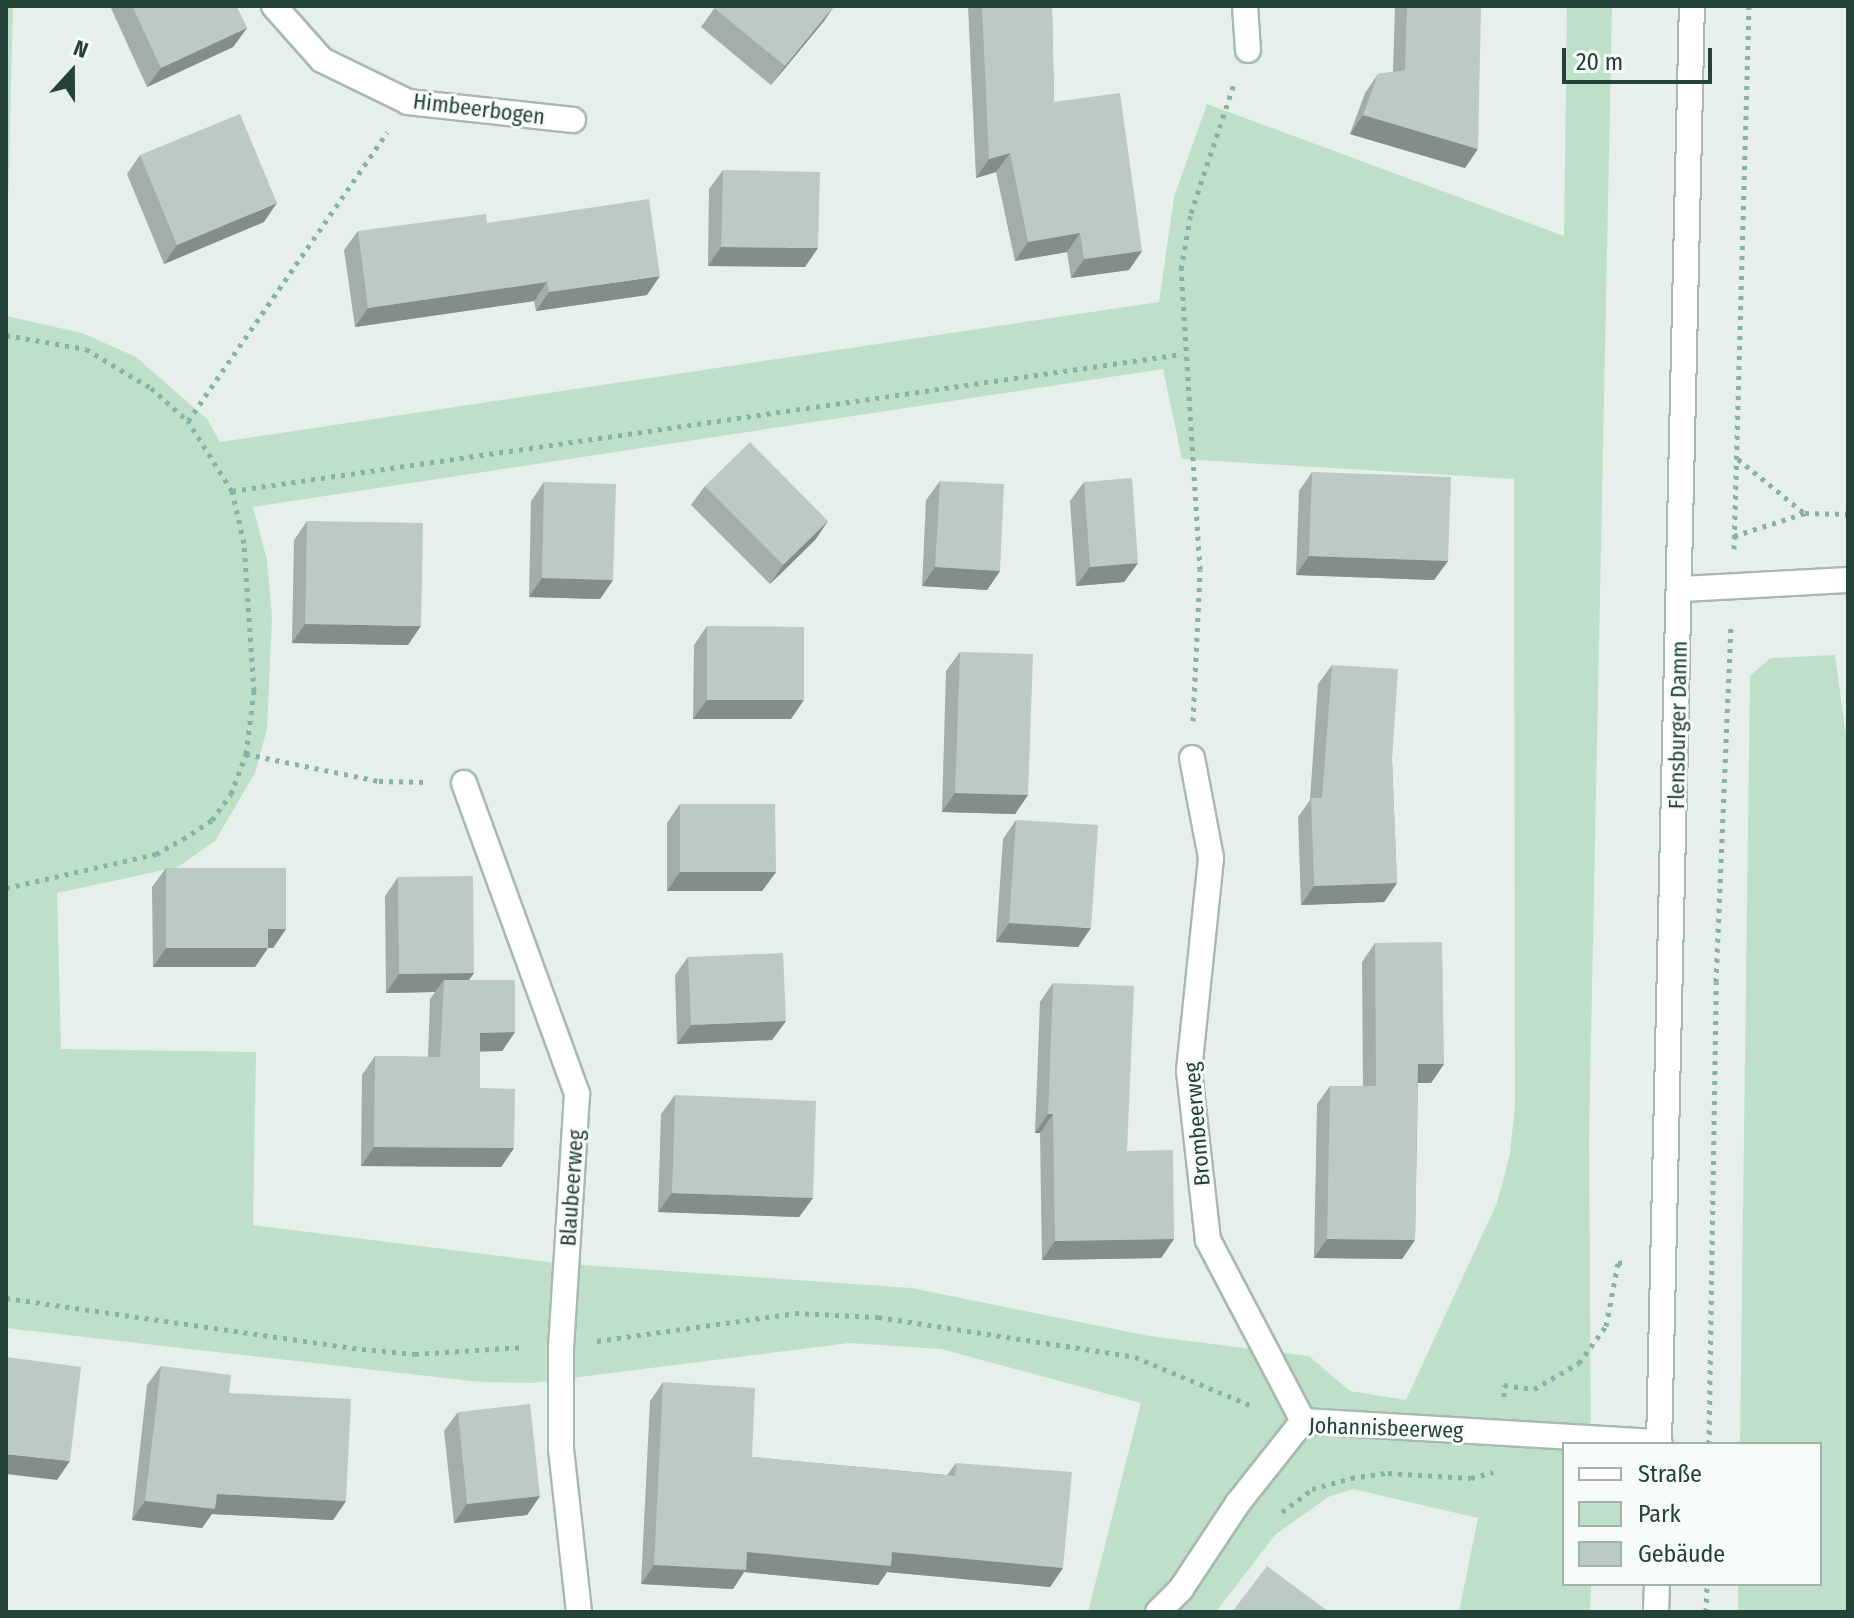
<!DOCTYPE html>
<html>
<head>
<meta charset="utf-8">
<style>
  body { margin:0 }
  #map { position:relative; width:1854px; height:1618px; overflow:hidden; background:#e6efeb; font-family:"Fira Sans Condensed",sans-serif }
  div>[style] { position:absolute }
  .green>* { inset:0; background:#bfe0c8 }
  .path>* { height:5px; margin-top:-2.5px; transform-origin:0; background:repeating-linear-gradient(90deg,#86b3a5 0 4px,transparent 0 10px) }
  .roads { filter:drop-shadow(2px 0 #a8b8b2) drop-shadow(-2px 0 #a8b8b2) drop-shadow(0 2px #a8b8b2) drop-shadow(0 -2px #a8b8b2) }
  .minor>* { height:24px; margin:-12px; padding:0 12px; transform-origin:12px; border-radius:12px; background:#fff }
  .wall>* { inset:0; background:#a1aea9 }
  .shaded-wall>* { inset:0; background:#838d89 }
  .building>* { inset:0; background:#bbcac4 }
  span { translate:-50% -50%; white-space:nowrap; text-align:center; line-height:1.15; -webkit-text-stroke:6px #f7fbf9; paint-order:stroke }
  .street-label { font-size:22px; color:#24423a }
  .frame { position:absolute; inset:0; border:8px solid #24423a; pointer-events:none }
  .legend { position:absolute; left:1562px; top:1442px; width:260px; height:144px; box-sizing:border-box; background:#f7fbf9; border:2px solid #a3b1ad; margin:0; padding:10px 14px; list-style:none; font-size:24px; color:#24423a }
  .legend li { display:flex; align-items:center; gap:16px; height:40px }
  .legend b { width:40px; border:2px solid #a3b1ad }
  .north { position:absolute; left:32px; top:32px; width:80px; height:80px; -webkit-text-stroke:6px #f7fbf9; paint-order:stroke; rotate:21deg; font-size:22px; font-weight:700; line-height:32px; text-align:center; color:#24423a }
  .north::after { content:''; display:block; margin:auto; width:28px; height:36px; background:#24423a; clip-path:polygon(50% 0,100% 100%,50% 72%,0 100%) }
  .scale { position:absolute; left:1562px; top:48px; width:150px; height:36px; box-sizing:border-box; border:4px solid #24423a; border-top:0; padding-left:10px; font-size:24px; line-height:28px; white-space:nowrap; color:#24423a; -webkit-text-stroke:6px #f7fbf9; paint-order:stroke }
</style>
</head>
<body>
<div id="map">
  <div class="green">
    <div style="clip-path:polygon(6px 6px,13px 6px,6px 281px)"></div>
    <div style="clip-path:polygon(evenodd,1567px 6px,1612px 6px,1589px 1137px,1591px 1444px,1564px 1444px,1564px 1584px,1591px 1584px,1590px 1612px,1459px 1612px,1478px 1518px,1353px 1489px,1328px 1497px,1275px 1535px,1216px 1612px,1088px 1612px,1141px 1403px,941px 1349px,849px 1343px,532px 1383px,480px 1382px,6px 1328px,6px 316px,82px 333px,136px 357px,208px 420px,220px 442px,1159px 302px,1174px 197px,1207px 104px,1564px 236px,1567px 6px,1163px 369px,1182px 459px,1514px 479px,1515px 1105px,1510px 1154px,1497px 1203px,1406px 1400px,1350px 1391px,1309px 1356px,1149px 1336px,911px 1288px,555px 1263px,253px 1225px,256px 1052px,61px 1049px,57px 893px,178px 867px,215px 841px,255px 773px,267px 729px,272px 616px,267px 560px,253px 507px,1163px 369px)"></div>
    <div style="clip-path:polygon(1835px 655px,1848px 750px,1848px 1612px,1738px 1612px,1738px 1584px,1820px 1584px,1820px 1444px,1740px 1444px,1750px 676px,1770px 658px)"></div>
  </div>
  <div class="path">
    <div style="left:6px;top:335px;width:81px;rotate:9.9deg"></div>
    <div style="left:86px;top:349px;width:76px;rotate:31deg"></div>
    <div style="left:151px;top:388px;width:50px;rotate:41.7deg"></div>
    <div style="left:1738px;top:459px;width:85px;rotate:39.3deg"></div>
    <div style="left:232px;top:491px;width:960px;rotate:-8.21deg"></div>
    <div style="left:1734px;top:536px;width:75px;rotate:-17.9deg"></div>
    <div style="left:1805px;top:513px;width:43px;rotate:1.3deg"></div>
    <div style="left:1734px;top:549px;width:543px;rotate:-88.42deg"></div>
    <div style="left:1193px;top:721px;width:151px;rotate:-87.3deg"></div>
    <div style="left:1200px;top:570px;width:302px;rotate:-93.6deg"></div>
    <div style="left:1181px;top:269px;width:57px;rotate:-79.9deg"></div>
    <div style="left:1191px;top:213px;width:136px;rotate:-71.6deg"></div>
    <div style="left:246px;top:754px;width:64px;rotate:-82.8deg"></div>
    <div style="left:254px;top:691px;width:148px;rotate:-93.9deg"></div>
    <div style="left:244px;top:543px;width:53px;rotate:-103deg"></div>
    <div style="left:232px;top:491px;width:83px;rotate:-122.2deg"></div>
    <div style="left:188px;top:421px;width:351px;rotate:-55.4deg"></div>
    <div style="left:6px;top:888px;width:154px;rotate:-12.8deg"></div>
    <div style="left:156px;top:854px;width:31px;rotate:-29deg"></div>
    <div style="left:183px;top:839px;width:35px;rotate:-33deg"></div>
    <div style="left:212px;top:820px;width:32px;rotate:-54deg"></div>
    <div style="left:231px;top:794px;width:43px;rotate:-69.4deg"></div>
    <div style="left:246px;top:754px;width:136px;rotate:11.5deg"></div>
    <div style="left:379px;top:781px;width:49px;rotate:1.2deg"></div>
    <div style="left:6px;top:1298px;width:360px;rotate:8.2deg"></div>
    <div style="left:362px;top:1349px;width:53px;rotate:5.4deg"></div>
    <div style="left:415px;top:1354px;width:109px;rotate:-3.7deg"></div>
    <div style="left:597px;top:1341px;width:200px;rotate:-8deg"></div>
    <div style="left:795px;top:1313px;width:83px;rotate:2.8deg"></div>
    <div style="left:878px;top:1317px;width:260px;rotate:8.8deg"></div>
    <div style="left:1135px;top:1357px;width:127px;rotate:22.7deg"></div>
    <div style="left:1504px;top:1397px;width:12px;rotate:-90deg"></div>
    <div style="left:1504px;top:1385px;width:30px;rotate:8deg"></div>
    <div style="left:1534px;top:1389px;width:52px;rotate:-30deg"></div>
    <div style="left:1579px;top:1363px;width:46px;rotate:-53.9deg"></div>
    <div style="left:1606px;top:1326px;width:64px;rotate:-79.2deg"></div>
    <div style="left:1618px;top:1263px;width:9px;rotate:-6deg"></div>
    <div style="left:1709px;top:1444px;width:462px;rotate:-89.1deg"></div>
    <div style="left:1716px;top:982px;width:359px;rotate:-87.6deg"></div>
    <div style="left:1282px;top:1512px;width:38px;rotate:-37deg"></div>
    <div style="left:1312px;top:1489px;width:41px;rotate:-15.8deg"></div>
    <div style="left:1351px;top:1478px;width:37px;rotate:-8deg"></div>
    <div style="left:1388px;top:1473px;width:83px;rotate:3.4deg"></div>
    <div style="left:1471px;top:1478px;width:23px;rotate:-15deg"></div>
    <div style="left:1706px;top:1612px;width:28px;rotate:-88deg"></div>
  </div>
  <div class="roads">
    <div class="minor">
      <div style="left:274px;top:6px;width:72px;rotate:48.4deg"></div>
      <div style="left:322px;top:60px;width:96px;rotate:26deg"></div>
      <div style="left:408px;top:102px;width:166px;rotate:6.2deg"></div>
      <div style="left:1245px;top:6px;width:44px;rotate:86.1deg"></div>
      <div style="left:1681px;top:589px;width:167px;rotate:-3.1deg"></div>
      <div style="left:1192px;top:758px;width:102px;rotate:79.2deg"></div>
      <div style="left:1211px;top:858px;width:214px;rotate:95.9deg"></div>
      <div style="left:1189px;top:1071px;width:170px;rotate:83.6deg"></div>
      <div style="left:1208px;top:1240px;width:204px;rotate:62.3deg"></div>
      <div style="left:464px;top:783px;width:331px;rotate:70deg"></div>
      <div style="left:577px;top:1094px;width:253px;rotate:93.6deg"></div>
      <div style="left:561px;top:1346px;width:103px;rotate:90deg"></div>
      <div style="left:561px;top:1449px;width:164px;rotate:83.7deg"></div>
      <div style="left:1659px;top:1444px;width:1438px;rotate:-88.69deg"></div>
      <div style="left:1158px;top:1612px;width:33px;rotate:-45deg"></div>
      <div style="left:1181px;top:1589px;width:103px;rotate:-56.5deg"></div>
      <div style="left:1238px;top:1503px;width:105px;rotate:-51.6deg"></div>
      <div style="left:1303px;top:1421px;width:357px;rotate:3.4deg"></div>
      <div style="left:1656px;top:1612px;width:28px;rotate:-88deg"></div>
    </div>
  </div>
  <div class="wall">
    <div style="clip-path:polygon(110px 6px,236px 6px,247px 28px,233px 47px,147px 87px)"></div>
    <div style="clip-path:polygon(716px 6px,834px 6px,824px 21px,771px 85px,701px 27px)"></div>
    <div style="clip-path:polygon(968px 6px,1052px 6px,1054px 102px,1142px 251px,1129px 270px,1071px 278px,1067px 252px,1015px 261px,996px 172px,976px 178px)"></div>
    <div style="clip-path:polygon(1395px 6px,1481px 6px,1465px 168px,1350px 134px,1365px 93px,1378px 74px,1393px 72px)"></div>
    <div style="clip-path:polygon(140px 155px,264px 222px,164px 264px,127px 174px)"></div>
    <div style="clip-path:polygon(723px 170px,805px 267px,708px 266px,709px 189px)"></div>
    <div style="clip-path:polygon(358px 231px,647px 295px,536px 311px,534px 301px,355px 327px,344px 250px)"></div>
    <div style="clip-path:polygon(1312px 472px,1448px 561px,1434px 580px,1296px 575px,1299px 491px)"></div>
    <div style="clip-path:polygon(940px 481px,1000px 571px,987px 590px,922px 586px,926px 500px)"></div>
    <div style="clip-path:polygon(544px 482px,613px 580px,600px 599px,529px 597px,531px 501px)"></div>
    <div style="clip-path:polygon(1084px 482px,1138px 563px,1124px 582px,1076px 586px,1070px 501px)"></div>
    <div style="clip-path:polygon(705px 486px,828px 521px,815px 540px,770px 584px,691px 505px)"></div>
    <div style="clip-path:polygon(307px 521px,408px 645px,292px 643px,294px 540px)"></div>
    <div style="clip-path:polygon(707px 626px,791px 719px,693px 719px,694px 645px)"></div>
    <div style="clip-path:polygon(960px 652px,1028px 795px,1015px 814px,942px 812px,946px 671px)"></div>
    <div style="clip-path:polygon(1332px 665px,1392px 760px,1397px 883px,1384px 902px,1301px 905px,1298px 817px,1310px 800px,1318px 684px)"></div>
    <div style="clip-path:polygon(680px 804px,776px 872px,762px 891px,667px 891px,667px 823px)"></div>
    <div style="clip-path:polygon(1016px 820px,1078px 947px,996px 942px,1003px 839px)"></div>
    <div style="clip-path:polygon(166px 868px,286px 929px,273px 948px,268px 948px,255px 967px,153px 967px,152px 887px)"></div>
    <div style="clip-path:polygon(398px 877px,474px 973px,469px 980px,515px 1032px,502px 1051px,480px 1051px,480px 1088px,514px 1148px,501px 1167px,361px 1166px,362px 1075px,375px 1056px,428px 1057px,430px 999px,435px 992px,386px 993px,385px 896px)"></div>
    <div style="clip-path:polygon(1375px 943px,1444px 1064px,1431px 1083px,1418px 1083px,1415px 1240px,1402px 1259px,1314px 1258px,1317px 1104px,1330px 1086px,1363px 1086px,1362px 962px)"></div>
    <div style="clip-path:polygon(688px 957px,786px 1021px,772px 1040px,677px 1044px,675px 975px)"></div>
    <div style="clip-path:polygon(1053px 983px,1127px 1151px,1174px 1239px,1161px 1258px,1042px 1260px,1040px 1133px,1035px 1133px,1040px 1002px)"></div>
    <div style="clip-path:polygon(675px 1095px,813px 1198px,799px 1217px,658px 1212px,661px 1114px)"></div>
    <div style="clip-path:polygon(161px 1366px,229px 1393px,346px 1501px,333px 1520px,212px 1514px,202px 1528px,132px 1520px,147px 1385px)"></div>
    <div style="clip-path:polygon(663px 1382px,752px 1457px,947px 1475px,956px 1463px,1063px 1568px,1050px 1587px,887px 1572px,878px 1585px,744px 1572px,733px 1589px,641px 1584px,650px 1401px)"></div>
    <div style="clip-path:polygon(458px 1412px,540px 1496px,527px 1515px,454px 1523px,444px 1431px)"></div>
  </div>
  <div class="shaded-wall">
    <div style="clip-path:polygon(834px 6px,824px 21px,771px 85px,785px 66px)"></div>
    <div style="clip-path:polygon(247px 28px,233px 47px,147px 87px,161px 68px)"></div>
    <div style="clip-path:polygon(1363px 115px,1478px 149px,1465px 168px,1350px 134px)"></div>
    <div style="clip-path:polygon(1010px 153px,996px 172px,976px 178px,989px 159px)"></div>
    <div style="clip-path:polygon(277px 203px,264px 222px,164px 264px,177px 245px)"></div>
    <div style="clip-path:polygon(1080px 233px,1067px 252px,1015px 261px,1028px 242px)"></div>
    <div style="clip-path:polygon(721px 247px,818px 248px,805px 267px,708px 266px)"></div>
    <div style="clip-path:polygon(1142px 251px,1129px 270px,1071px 278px,1084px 259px)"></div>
    <div style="clip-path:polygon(660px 276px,647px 295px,536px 311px,549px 292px)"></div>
    <div style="clip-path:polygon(547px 282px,534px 301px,355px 327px,368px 308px)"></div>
    <div style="clip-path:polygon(828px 521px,815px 540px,770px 584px,783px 565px)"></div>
    <div style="clip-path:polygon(1309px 556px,1448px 561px,1434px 580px,1296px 575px)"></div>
    <div style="clip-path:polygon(1138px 563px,1124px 582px,1076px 586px,1090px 567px)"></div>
    <div style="clip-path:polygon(935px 567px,1000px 571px,987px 590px,922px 586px)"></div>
    <div style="clip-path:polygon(542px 578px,613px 580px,600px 599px,529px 597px)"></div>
    <div style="clip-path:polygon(305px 624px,421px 626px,408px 645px,292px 643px)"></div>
    <div style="clip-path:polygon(707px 700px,804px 700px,791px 719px,693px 719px)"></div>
    <div style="clip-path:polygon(955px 793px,1028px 795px,1015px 814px,942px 812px)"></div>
    <div style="clip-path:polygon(680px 872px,776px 872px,762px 891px,667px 891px)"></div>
    <div style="clip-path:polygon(1397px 883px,1384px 902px,1301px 905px,1314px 886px)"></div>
    <div style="clip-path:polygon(1009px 923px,1091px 928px,1078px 947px,996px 942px)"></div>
    <div style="clip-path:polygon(268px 929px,286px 929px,273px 948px,268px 948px,255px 967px,153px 967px,166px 948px)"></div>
    <div style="clip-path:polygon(474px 973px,460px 992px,444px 980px,435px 992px,386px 993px,399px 974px)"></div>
    <div style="clip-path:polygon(786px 1021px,772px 1040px,677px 1044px,691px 1025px)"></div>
    <div style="clip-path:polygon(515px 1032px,502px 1051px,466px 1052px,480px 1033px)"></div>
    <div style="clip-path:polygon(1418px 1064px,1444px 1064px,1431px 1083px,1405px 1083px)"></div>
    <div style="clip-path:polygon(1048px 1114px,1053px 1114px,1040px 1133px,1035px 1133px)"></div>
    <div style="clip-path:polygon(374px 1147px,514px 1148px,501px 1167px,361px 1166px)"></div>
    <div style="clip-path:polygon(672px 1193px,813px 1198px,799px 1217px,658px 1212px)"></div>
    <div style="clip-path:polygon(1174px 1239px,1161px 1258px,1042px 1260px,1055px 1241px)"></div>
    <div style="clip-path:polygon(1327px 1239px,1415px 1240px,1402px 1259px,1314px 1258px)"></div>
    <div style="clip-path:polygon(6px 1454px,70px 1461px,57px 1480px,6px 1474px)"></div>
    <div style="clip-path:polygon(217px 1494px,346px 1501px,333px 1520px,212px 1514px,202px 1528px,132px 1520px,145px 1501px)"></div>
    <div style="clip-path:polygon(540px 1496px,527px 1515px,454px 1523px,467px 1504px)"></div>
    <div style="clip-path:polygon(747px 1552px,892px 1552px,1063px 1568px,1050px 1587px,887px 1572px,878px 1585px,744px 1572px,733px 1589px,641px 1584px,654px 1565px)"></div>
  </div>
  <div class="building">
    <div style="clip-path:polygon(132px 6px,236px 6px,247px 28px,161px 68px)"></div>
    <div style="clip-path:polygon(716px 6px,834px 6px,785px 66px,714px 8px)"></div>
    <div style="clip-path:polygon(982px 6px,1052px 6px,1054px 102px,1120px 93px,1142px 251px,1084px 259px,1080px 233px,1028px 242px,1010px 153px,989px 159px)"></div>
    <div style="clip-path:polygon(1407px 6px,1481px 6px,1478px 149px,1363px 115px,1378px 74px,1405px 70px)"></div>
    <div style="clip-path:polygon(240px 114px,277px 203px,177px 245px,140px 155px)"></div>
    <div style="clip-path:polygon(723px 170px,820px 172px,818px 248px,721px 247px)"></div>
    <div style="clip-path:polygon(649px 199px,660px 276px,549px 292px,547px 282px,368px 308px,358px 231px,486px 214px,487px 223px)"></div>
    <div style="clip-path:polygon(750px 442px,828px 521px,783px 565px,705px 486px)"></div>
    <div style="clip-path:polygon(1312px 472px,1451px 477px,1448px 561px,1309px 556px)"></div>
    <div style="clip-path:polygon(1132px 478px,1138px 563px,1090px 567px,1084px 482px)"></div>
    <div style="clip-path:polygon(940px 481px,1004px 484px,1000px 571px,935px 567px)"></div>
    <div style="clip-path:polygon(544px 482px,616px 484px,613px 580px,542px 578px)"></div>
    <div style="clip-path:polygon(307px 521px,423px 523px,421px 626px,305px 624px)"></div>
    <div style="clip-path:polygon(707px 626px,804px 627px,804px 700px,707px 700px)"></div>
    <div style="clip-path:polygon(960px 652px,1033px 654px,1028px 795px,955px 793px)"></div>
    <div style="clip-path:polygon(1332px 665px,1398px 669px,1392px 760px,1397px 883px,1314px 886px,1311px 798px,1322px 798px)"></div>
    <div style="clip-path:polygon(680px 804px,775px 804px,776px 872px,680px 872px)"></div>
    <div style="clip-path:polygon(1016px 820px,1098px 825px,1091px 928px,1009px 923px)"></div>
    <div style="clip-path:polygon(166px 868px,286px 868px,286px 929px,268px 929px,268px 948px,166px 948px)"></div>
    <div style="clip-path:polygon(473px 876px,474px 973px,399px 974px,398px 877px)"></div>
    <div style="clip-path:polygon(1442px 942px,1444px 1064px,1418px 1064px,1415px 1240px,1327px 1239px,1330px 1086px,1376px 1086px,1375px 943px)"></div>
    <div style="clip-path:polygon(783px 953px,786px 1021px,691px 1025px,688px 957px)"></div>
    <div style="clip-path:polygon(444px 980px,515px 980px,515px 1032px,480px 1033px,480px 1088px,515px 1089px,514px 1148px,374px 1147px,375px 1056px,440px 1057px)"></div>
    <div style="clip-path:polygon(1053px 983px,1134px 986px,1127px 1151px,1173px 1150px,1174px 1239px,1055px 1241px,1053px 1114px,1048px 1114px)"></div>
    <div style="clip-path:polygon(675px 1095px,816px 1101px,813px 1198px,672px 1193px)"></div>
    <div style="clip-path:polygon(6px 1357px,81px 1367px,70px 1461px,6px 1454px)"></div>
    <div style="clip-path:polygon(161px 1366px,231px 1375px,229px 1393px,351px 1399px,346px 1501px,217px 1494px,215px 1509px,145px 1501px)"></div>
    <div style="clip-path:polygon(663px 1382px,755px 1388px,752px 1457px,955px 1476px,956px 1463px,1072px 1472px,1063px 1568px,892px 1552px,891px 1566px,747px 1552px,746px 1570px,654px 1565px)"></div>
    <div style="clip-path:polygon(530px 1404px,540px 1496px,467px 1504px,458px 1412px)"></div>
    <div style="clip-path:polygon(1267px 1566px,1329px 1612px,1232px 1612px)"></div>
  </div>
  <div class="street-label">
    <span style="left:479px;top:109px;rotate:7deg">Himbeerbogen</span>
    <span style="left:1678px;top:725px;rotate:-89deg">Flensburger Damm</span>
    <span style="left:1197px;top:1124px;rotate:-95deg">Brombeerweg</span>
    <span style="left:572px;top:1188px;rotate:-86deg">Blaubeerweg</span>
    <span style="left:1386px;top:1428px;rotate:2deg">Johannisbeerweg</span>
  </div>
  <div class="frame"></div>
  <ul class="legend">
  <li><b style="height:10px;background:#fff"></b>Straße</li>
  <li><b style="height:22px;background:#bfe0c8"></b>Park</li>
  <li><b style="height:22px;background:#bbcac4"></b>Gebäude</li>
  </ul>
  <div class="north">N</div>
  <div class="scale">20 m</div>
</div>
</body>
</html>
